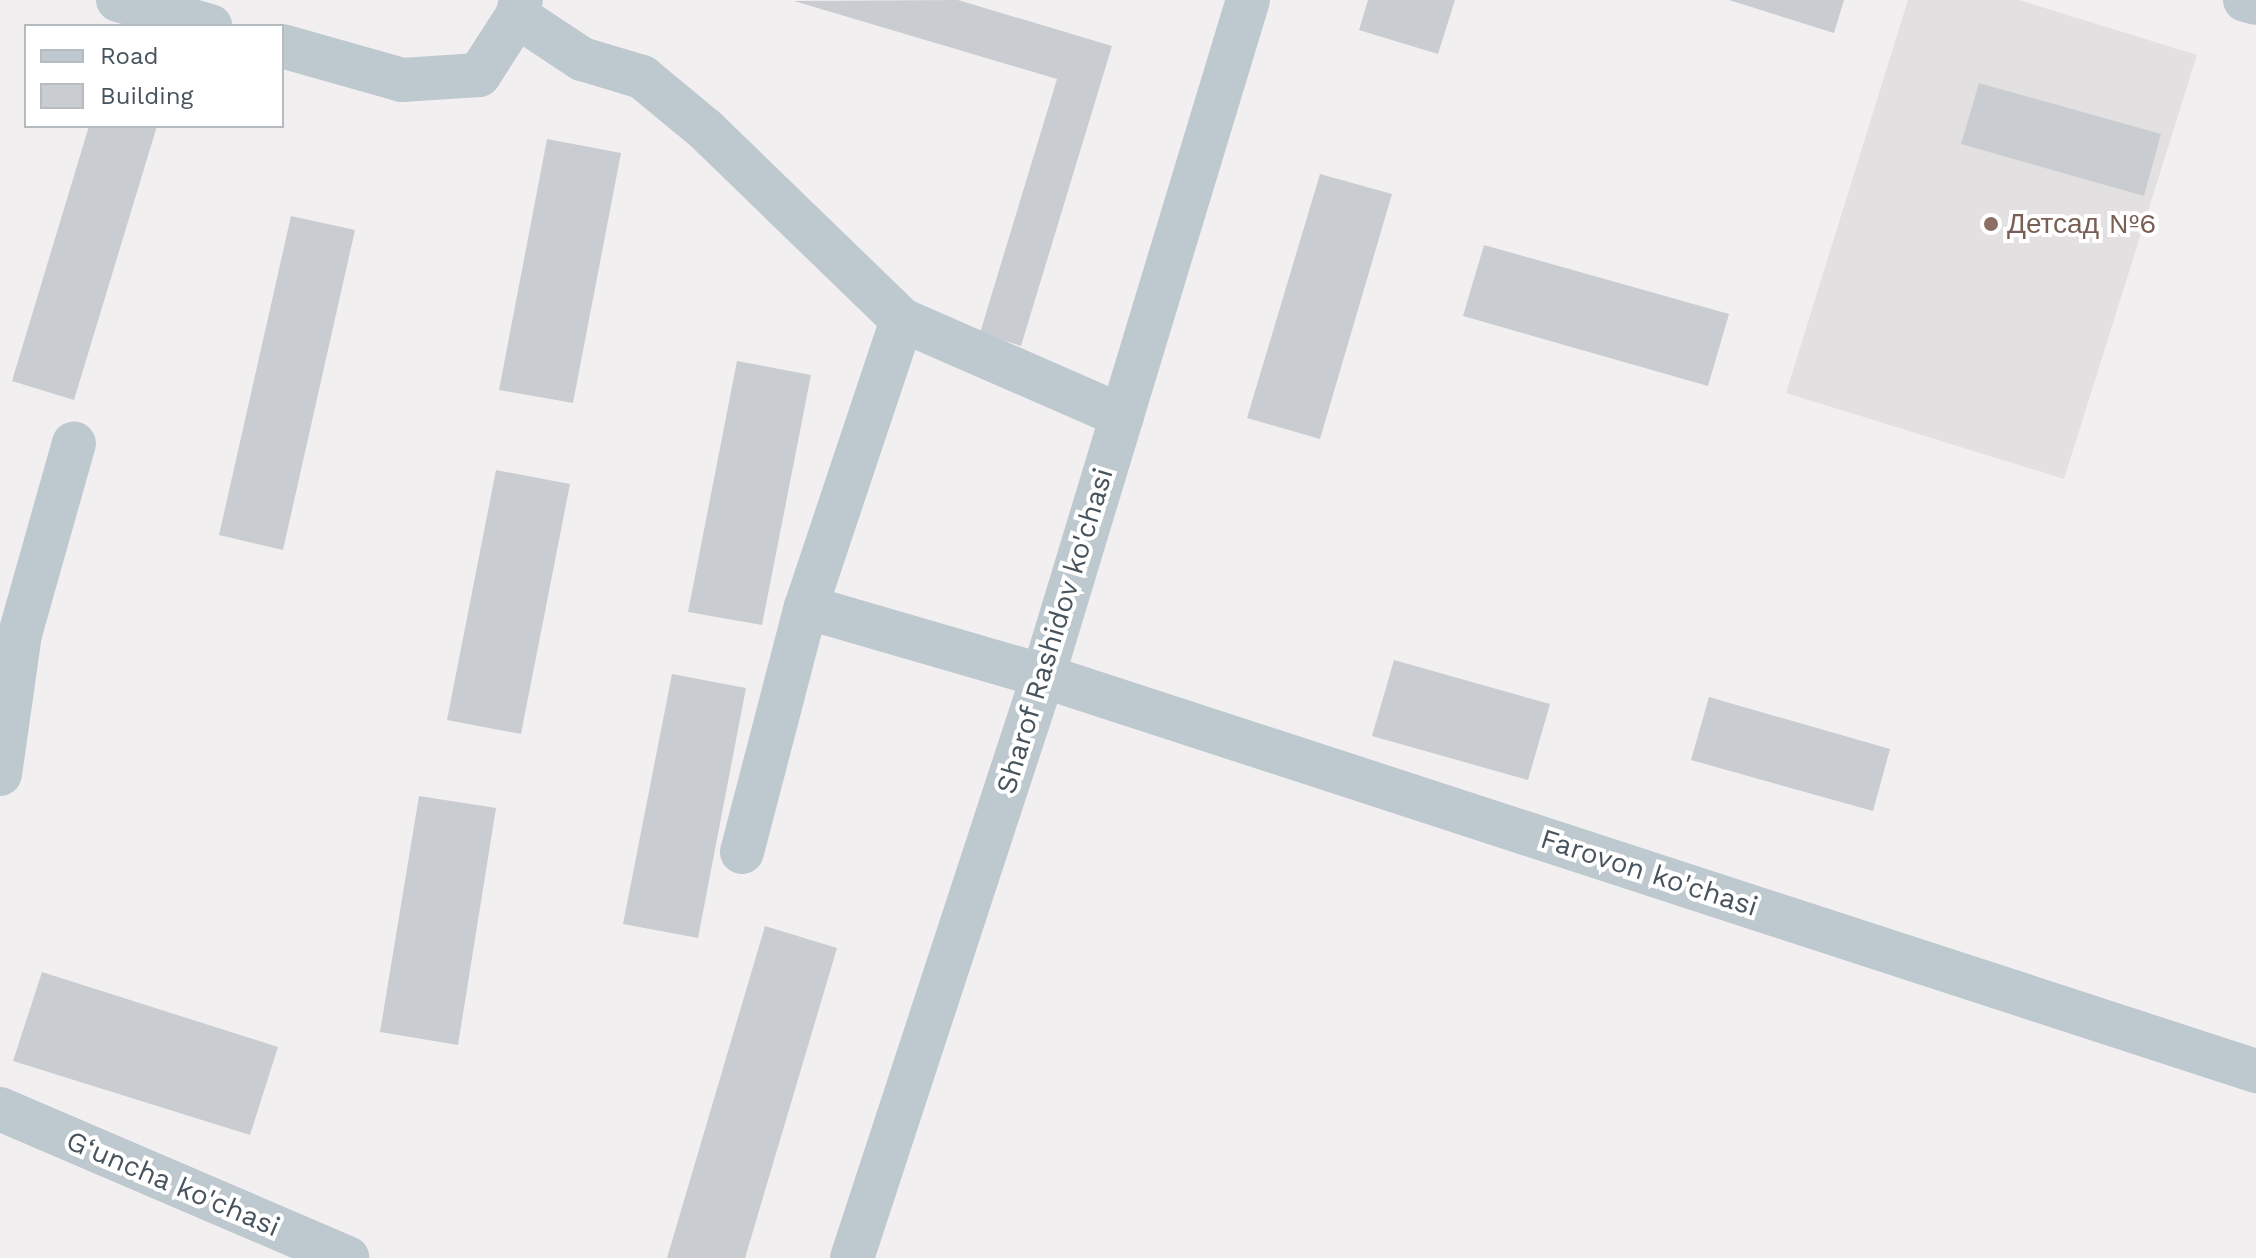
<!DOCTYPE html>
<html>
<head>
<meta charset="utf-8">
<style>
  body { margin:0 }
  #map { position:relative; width:2256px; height:1258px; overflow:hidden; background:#f2eff0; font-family:"Work Sans",sans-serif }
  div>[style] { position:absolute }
  .education>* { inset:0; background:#e3e0e2 }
  .building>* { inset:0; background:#c9cdd2 }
  .minor>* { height:44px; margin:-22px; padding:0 22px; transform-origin:22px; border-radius:22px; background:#bdc8cf }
  .dots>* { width:22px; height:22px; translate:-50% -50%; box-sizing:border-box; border:4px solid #fff; border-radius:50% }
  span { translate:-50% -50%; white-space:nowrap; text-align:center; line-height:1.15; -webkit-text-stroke:8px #fff; paint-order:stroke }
  .education-label { font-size:28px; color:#785e54 }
  .left { translate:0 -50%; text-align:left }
  .street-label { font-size:28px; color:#47545d }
  .legend { position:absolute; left:24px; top:24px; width:260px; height:104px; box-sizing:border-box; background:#fff; border:2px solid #b5bbbe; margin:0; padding:10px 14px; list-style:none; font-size:24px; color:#47545d }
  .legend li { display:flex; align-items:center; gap:16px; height:40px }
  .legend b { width:40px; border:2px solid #b5bbbe }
</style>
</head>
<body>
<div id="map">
  <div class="education">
    <div style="clip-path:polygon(1908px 0,2019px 0,2197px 55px,2064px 479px,1786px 393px)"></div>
  </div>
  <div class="building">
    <div style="clip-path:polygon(958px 0,1112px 46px,1021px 346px,980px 333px,1057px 79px,794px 1px)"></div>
    <div style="clip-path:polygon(1368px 0,1455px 0,1438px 54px,1359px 30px)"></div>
    <div style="clip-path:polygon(1729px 0,1844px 0,1834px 33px)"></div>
    <div style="clip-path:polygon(1979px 83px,2161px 134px,2144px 196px,1961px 144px)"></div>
    <div style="clip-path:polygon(89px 126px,157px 126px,74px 400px,12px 381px)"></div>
    <div style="clip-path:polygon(547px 139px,621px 153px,573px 403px,499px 390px)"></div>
    <div style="clip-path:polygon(1320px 174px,1392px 194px,1320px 439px,1247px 418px)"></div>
    <div style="clip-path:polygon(291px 216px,355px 230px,283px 550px,219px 535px)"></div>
    <div style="clip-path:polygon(1484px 245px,1729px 314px,1708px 386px,1463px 316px)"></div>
    <div style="clip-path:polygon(737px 361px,811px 375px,762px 625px,688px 612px)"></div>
    <div style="clip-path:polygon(496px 470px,570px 484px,521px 734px,447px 720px)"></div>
    <div style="clip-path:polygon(1394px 660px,1550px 704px,1528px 780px,1372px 736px)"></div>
    <div style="clip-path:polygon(672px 674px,746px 688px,698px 938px,623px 924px)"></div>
    <div style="clip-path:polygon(1709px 697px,1890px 749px,1873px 811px,1691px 760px)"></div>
    <div style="clip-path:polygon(419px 796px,496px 808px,458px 1045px,380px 1032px)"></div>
    <div style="clip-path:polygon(765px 926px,837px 948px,745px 1258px,667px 1258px)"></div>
    <div style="clip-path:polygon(42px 972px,278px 1047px,250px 1135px,13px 1061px)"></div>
  </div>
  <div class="minor">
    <div style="left:118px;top:0;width:96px;rotate:15.8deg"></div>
    <div style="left:2245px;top:0;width:11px;rotate:15deg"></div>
    <div style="left:517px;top:16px;width:78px;rotate:33.5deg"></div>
    <div style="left:582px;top:59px;width:63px;rotate:16.7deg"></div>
    <div style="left:642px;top:77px;width:83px;rotate:39.6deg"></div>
    <div style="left:706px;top:130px;width:273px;rotate:44.1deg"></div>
    <div style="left:902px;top:320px;width:240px;rotate:23.6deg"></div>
    <div style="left:282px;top:46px;width:125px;rotate:15.8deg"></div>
    <div style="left:402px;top:80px;width:77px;rotate:-3.7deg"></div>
    <div style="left:479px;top:75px;width:70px;rotate:-57.2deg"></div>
    <div style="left:517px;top:16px;width:16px;rotate:-76deg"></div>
    <div style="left:806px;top:607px;width:247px;rotate:16.2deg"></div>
    <div style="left:1043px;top:676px;width:1276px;rotate:18.04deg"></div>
    <div style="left:0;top:774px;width:141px;rotate:-81.9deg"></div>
    <div style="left:20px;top:634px;width:198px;rotate:-74.2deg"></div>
    <div style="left:742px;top:852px;width:253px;rotate:-75.4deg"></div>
    <div style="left:806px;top:607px;width:303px;rotate:-71.5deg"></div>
    <div style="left:0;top:1109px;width:378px;rotate:23.2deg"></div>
    <div style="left:852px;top:1258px;width:613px;rotate:-71.83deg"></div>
    <div style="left:1043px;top:676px;width:706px;rotate:-73.13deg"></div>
  </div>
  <div class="dots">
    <div style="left:1991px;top:224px;background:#8d6e63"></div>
  </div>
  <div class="education-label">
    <span class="left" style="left:2007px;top:224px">Детсад №6</span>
  </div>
  <div class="street-label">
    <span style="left:1055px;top:631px;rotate:-73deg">Sharof Rashidov ko'chasi</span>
    <span style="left:1649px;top:873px;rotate:18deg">Farovon ko'chasi</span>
    <span style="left:173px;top:1184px;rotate:23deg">G‘uncha ko'chasi</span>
  </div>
  <ul class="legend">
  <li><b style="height:10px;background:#bdc8cf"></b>Road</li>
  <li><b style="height:22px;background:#c9cdd2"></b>Building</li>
  </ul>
</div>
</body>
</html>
